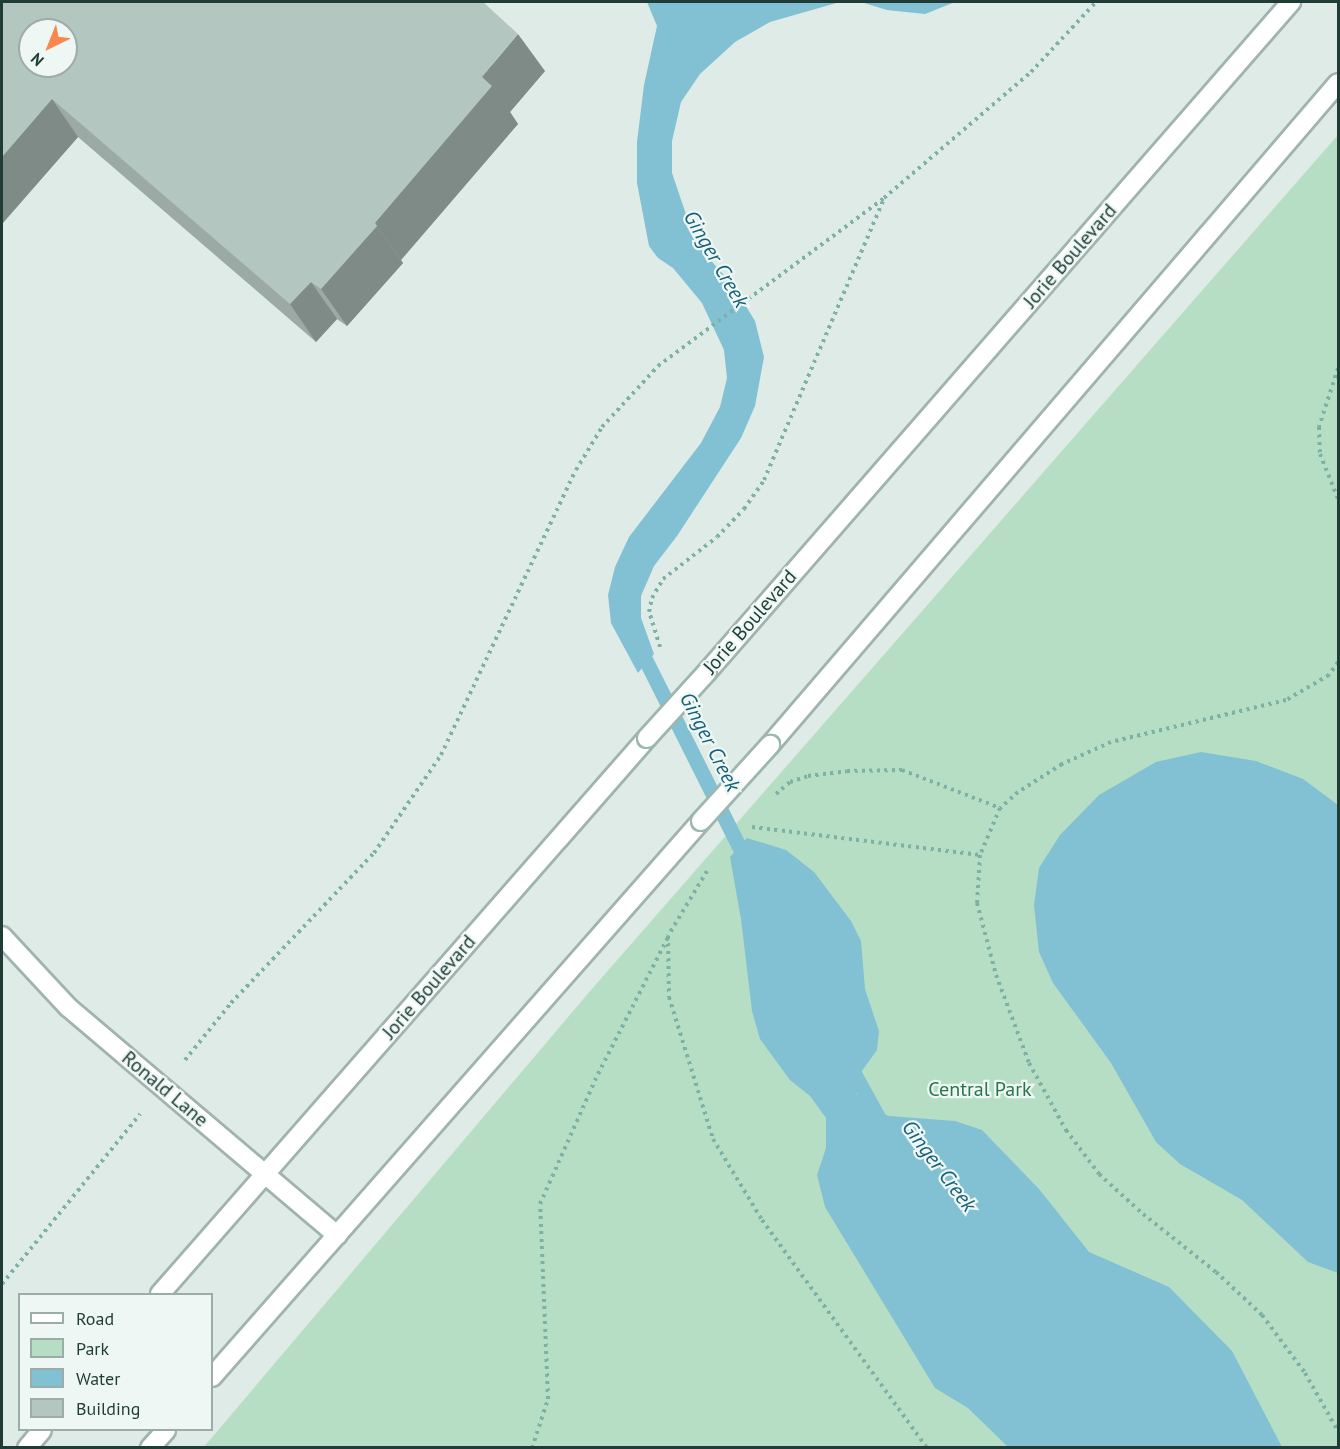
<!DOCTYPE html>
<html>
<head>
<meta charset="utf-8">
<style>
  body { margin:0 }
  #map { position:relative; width:1340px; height:1449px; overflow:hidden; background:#deebe6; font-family:"PT Sans",sans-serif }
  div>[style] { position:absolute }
  .green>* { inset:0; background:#b5dec4 }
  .water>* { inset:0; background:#82c0d4 }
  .stream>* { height:15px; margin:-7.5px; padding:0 7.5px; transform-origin:7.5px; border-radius:7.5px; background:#82c0d4 }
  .path>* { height:4px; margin-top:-2px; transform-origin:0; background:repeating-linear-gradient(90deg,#7db1a5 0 3px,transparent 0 7.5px) }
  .roads { filter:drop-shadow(2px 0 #a1b3ae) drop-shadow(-2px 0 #a1b3ae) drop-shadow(0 2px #a1b3ae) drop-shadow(0 -2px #a1b3ae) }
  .street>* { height:18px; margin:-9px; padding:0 9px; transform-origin:9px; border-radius:9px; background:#fff }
  .secondary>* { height:18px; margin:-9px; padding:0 9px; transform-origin:9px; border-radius:9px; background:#fff }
  .bridges { filter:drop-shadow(2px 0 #9db7b0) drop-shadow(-2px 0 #9db7b0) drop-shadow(0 2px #9db7b0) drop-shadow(0 -2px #9db7b0) }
  .secondary-bridge>* { height:18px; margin:-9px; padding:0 9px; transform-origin:9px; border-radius:9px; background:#fff }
  .wall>* { inset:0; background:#9baaa5 }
  .shaded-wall>* { inset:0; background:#7e8b86 }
  .building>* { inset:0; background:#b4c6c0 }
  span { translate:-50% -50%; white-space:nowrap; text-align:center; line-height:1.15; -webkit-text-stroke:4.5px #eff7f4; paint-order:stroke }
  .street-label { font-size:20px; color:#1f3c36 }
  .park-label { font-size:20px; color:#27754c }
  .water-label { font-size:21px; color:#16607a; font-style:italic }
  .frame { position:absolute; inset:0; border:3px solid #1f3c36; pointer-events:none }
  .legend { position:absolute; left:18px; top:1293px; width:195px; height:138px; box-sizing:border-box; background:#eff7f4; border:2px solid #9caca8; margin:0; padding:8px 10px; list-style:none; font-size:18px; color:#1f3c36 }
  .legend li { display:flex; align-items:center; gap:12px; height:30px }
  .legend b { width:30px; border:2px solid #9caca8 }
  .north { position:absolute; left:18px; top:18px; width:60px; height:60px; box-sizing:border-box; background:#eff7f4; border:2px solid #9caca8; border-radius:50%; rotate:223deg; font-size:16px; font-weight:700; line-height:24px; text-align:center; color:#1f3c36 }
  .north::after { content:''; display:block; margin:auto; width:21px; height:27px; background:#fa874d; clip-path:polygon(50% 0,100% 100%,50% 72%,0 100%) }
</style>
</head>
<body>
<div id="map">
  <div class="green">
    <div style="clip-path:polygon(1338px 135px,1338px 1447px,203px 1448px,591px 990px)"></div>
  </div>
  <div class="water">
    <div style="clip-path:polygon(647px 2px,840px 2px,770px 22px,735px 42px,700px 74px,681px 102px,672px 141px,672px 173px,693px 235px,713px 263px,733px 285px,755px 321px,764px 357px,755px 406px,741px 438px,677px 536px,654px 566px,641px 596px,641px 618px,654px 654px,638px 673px,611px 623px,608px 595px,615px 567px,629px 537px,701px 443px,720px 407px,727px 378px,724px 350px,702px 303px,673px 268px,658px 258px,649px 246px,637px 183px,637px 142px,644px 85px,657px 26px)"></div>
    <div style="clip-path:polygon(861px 2px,955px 2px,925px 14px,887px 10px)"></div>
    <div style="clip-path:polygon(1201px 752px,1256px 761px,1303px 779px,1338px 805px,1338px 1273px,1308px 1262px,1242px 1200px,1180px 1164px,1156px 1142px,1111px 1063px,1053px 983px,1039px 952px,1034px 905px,1039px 868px,1060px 835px,1099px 795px,1156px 762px)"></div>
    <div style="clip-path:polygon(747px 838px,786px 850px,814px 872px,851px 921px,861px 941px,865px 989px,879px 1031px,877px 1050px,859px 1075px,856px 1093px,868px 1109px,889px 1116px,955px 1121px,982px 1130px,1039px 1189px,1089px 1252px,1169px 1287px,1232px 1351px,1282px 1447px,1008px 1447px,968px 1408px,935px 1388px,825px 1207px,817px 1175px,826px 1148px,826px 1118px,810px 1096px,790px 1080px,760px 1039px,752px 1011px,741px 919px,730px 857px)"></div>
  </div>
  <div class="stream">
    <div style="left:638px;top:645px;width:246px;rotate:63.4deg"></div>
    <div style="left:850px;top:1066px;width:68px;rotate:61.2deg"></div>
  </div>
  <div class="path">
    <div style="left:1338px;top:368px;width:62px;rotate:107.9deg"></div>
    <div style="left:1319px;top:427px;width:27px;rotate:88deg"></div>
    <div style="left:1320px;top:454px;width:48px;rotate:68.2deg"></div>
    <div style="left:660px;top:647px;width:37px;rotate:-107deg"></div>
    <div style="left:649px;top:612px;width:14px;rotate:-78deg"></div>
    <div style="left:652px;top:598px;width:22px;rotate:-60deg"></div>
    <div style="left:663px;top:579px;width:68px;rotate:-37.9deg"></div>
    <div style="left:717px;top:537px;width:39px;rotate:-46deg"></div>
    <div style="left:744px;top:509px;width:35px;rotate:-55deg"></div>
    <div style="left:764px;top:480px;width:306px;rotate:-66.9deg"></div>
    <div style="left:1338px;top:662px;width:16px;rotate:125deg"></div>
    <div style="left:1329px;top:675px;width:50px;rotate:149.8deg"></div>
    <div style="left:1286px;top:700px;width:180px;rotate:166.5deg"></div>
    <div style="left:1111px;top:742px;width:54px;rotate:155.8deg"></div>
    <div style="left:1062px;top:764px;width:52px;rotate:147.5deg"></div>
    <div style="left:1018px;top:792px;width:24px;rotate:138deg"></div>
    <div style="left:1000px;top:808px;width:51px;rotate:113.1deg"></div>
    <div style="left:980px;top:855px;width:48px;rotate:93.6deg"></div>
    <div style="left:977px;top:903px;width:74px;rotate:75.2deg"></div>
    <div style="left:996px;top:975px;width:94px;rotate:69.4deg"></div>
    <div style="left:1029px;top:1063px;width:77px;rotate:61.1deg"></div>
    <div style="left:1066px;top:1130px;width:55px;rotate:53.1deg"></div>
    <div style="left:1099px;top:1174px;width:59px;rotate:42.3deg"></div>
    <div style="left:1143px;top:1214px;width:93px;rotate:38.5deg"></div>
    <div style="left:1216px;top:1272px;width:63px;rotate:43.1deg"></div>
    <div style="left:1262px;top:1315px;width:72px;rotate:53.4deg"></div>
    <div style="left:1305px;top:1373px;width:67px;rotate:60.4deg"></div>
    <div style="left:776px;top:794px;width:18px;rotate:-41deg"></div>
    <div style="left:790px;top:782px;width:19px;rotate:-18deg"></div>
    <div style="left:808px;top:776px;width:39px;rotate:-7deg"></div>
    <div style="left:847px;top:771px;width:55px;rotate:-1deg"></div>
    <div style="left:902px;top:770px;width:105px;rotate:21.2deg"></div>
    <div style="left:752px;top:827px;width:230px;rotate:7deg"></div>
    <div style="left:707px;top:871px;width:76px;rotate:121deg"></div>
    <div style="left:668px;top:936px;width:61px;rotate:89.1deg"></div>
    <div style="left:669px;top:997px;width:149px;rotate:72.8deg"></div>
    <div style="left:713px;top:1139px;width:95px;rotate:58.8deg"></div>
    <div style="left:762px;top:1220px;width:281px;rotate:54.1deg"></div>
    <div style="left:185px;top:1060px;width:73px;rotate:-51.1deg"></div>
    <div style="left:231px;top:1003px;width:207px;rotate:-46.4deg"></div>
    <div style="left:374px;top:853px;width:119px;rotate:-55.6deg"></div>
    <div style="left:441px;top:755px;width:315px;rotate:-64.7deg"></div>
    <div style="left:576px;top:470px;width:50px;rotate:-58.8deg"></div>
    <div style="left:602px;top:427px;width:83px;rotate:-47.4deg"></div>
    <div style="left:658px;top:366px;width:282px;rotate:-36.6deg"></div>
    <div style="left:884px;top:198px;width:194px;rotate:-40.6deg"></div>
    <div style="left:1031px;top:72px;width:96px;rotate:-47.1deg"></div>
    <div style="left:2px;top:1284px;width:219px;rotate:-50.9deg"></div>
    <div style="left:532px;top:1448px;width:52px;rotate:-71.9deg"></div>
    <div style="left:548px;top:1399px;width:195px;rotate:-92.3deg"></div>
    <div style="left:540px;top:1204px;width:142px;rotate:-66deg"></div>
    <div style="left:598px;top:1074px;width:154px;rotate:-62.9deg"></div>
  </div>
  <div class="roads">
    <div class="street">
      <div style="left:2px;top:936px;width:97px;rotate:47.1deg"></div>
      <div style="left:68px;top:1007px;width:353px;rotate:40.3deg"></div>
    </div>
    <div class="secondary">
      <div style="left:707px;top:672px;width:889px;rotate:-48.92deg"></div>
      <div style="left:770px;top:745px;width:872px;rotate:-49.37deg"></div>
      <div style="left:160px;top:1294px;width:739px;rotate:-48.78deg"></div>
      <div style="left:212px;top:1377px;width:740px;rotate:-48.67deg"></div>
      <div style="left:27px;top:1448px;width:23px;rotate:-50deg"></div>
      <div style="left:150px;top:1448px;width:24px;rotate:-48deg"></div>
    </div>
  </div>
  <div class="bridges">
    <div class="secondary-bridge">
      <div style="left:647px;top:738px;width:89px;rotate:-47.7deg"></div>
      <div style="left:701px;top:821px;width:103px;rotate:-47.8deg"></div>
    </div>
  </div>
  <div class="wall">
    <div style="clip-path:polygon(2px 2px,545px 71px,510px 112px,518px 124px,401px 260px,403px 263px,347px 326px,337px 319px,316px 342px,78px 137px,2px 224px)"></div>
  </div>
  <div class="shaded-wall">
    <div style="clip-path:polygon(518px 34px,545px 71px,510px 112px,518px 124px,401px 260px,375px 223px,482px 77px)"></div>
    <div style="clip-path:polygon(52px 99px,78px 137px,2px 224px,2px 157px)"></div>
    <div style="clip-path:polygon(377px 226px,403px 263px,347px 326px,321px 289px)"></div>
    <div style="clip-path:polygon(311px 282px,337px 319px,316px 342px,290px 304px)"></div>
  </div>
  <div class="building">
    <div style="clip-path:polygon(evenodd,2px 2px,483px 2px,518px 34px,482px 77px,492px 86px,375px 223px,377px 226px,321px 289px,311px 282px,290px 304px,52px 99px,2px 157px,2px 2px,30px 30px,66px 30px,66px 66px,30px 66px,30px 30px)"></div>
  </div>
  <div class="street-label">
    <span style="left:1070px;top:256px;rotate:-49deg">Jorie Boulevard</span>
    <span style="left:750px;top:622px;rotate:-49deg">Jorie Boulevard</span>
    <span style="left:429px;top:987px;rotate:-49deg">Jorie Boulevard</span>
    <span style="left:165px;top:1089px;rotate:40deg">Ronald Lane</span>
  </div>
  <div class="park-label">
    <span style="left:980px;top:1089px">Central Park</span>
  </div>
  <div class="water-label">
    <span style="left:716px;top:259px;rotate:60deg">Ginger Creek</span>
    <span style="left:710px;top:742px;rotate:63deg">Ginger Creek</span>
    <span style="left:939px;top:1166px;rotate:53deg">Ginger Creek</span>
  </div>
  <div class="frame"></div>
  <ul class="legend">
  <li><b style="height:8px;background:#fff"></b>Road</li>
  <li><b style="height:16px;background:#b5dec4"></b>Park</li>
  <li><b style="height:16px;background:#82c0d4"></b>Water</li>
  <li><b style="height:16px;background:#b4c6c0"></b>Building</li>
  </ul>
  <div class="north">N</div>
</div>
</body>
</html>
